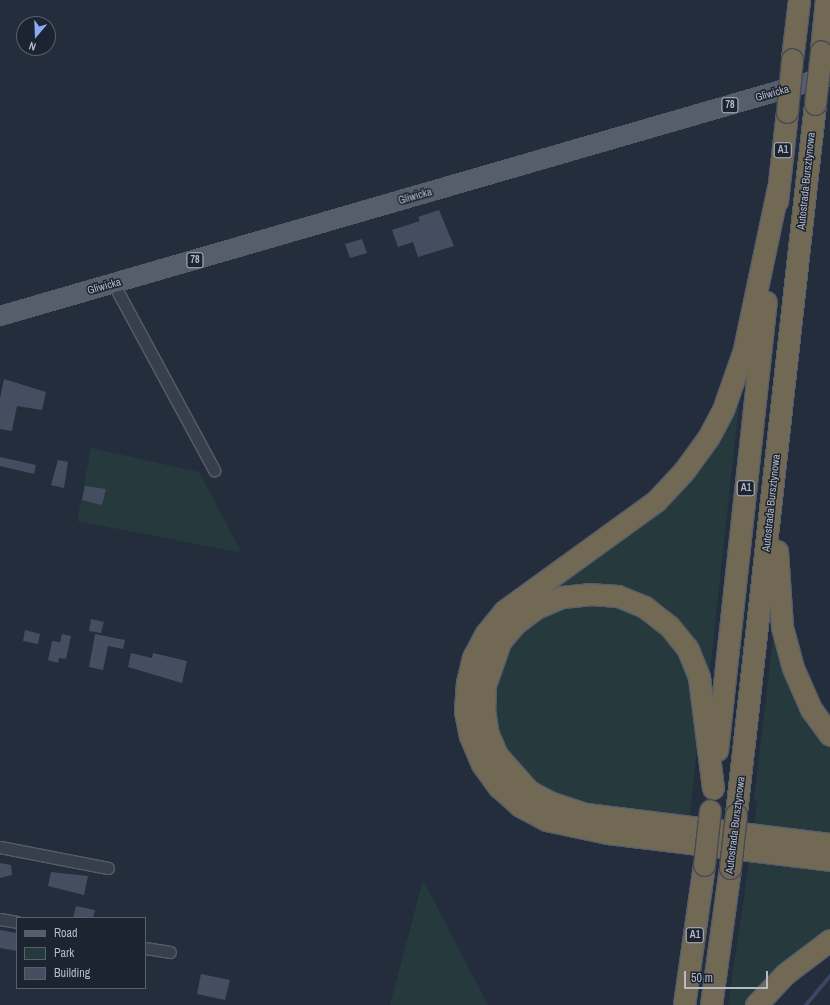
<!DOCTYPE html>
<html>
<head>
<meta charset="utf-8">
<style>
  body { margin:0 }
  #map { position:relative; width:830px; height:1005px; overflow:hidden; background:#242d3c; font-family:"Archivo Narrow",sans-serif }
  div>[style] { position:absolute }
  .green>* { inset:0; background:#26393d }
  .stream>* { height:3.5px; margin:-1.75px; padding:0 1.75px; transform-origin:1.75px; border-radius:1.75px; background:#394763 }
  .building>* { inset:0; background:#454e60 }
  .roads { filter:drop-shadow(1px 0 #565d6a) drop-shadow(-1px 0 #565d6a) drop-shadow(0 1px #565d6a) drop-shadow(0 -1px #565d6a) }
  .minor>* { height:11px; margin:-5.5px; padding:0 5.5px; transform-origin:5.5px; border-radius:5.5px; background:#383f4c }
  .primary>* { height:18px; margin:-9px; padding:0 9px; transform-origin:9px; border-radius:9px; background:#565e6c }
  .motorway>* { height:21px; margin:-10.5px; padding:0 10.5px; transform-origin:10.5px; border-radius:10.5px; background:#726955 }
  .bridges { filter:drop-shadow(1px 0 #434a57) drop-shadow(-1px 0 #434a57) drop-shadow(0 1px #434a57) drop-shadow(0 -1px #434a57) }
  .motorway-bridge>* { height:21px; margin:-10.5px; padding:0 10.5px; transform-origin:10.5px; border-radius:10.5px; background:#726955 }
  span { translate:-50% -50%; white-space:nowrap; text-align:center; line-height:1.15; -webkit-text-stroke:3px #1d2431; paint-order:stroke }
  .shield-label span { padding:1px 3px; background:#1d2431; border:1px solid; border-radius:3px; -webkit-text-stroke-width:0 }
  .shield-label { font-size:10px; color:#b4bac8; font-weight:700 }
  .street-label { font-size:11px; color:#b4bac8 }
  .legend { position:absolute; left:16px; top:917px; width:130px; height:72px; box-sizing:border-box; background:#1d2431; border:1px solid #59606d; margin:0; padding:5px 7px; list-style:none; font-size:12px; color:#b4bac8 }
  .legend li { display:flex; align-items:center; gap:8px; height:20px }
  .legend b { width:20px; border:1px solid #59606d }
  .north { position:absolute; left:16px; top:16px; width:40px; height:40px; box-sizing:border-box; background:#1d2431; border:1px solid #59606d; border-radius:50%; rotate:199deg; font-size:11px; font-weight:700; line-height:16px; text-align:center; color:#b4bac8 }
  .north::after { content:''; display:block; margin:auto; width:14px; height:18px; background:#8cacf4; clip-path:polygon(50% 0,100% 100%,50% 72%,0 100%) }
  .scale { position:absolute; left:684px; top:971px; width:84px; height:18px; box-sizing:border-box; border:2px solid #b4bac8; border-top:0; padding-left:5px; font-size:12px; line-height:14px; white-space:nowrap; color:#b4bac8; -webkit-text-stroke:3px #1d2431; paint-order:stroke }
</style>
</head>
<body>
<div id="map">
  <div class="green">
    <div style="clip-path:polygon(737px 395px,740px 396px,736px 432px,708px 689px,687px 639px,661px 610px,626px 593px,582px 587px,538px 601px,514px 618px,485px 660px,478px 699px,481px 730px,493px 759px,506px 777px,535px 802px,570px 816px,688px 832px,687px 838px,593px 826px,540px 810px,510px 789px,497px 775px,480px 745px,473px 697px,474px 680px,485px 650px,514px 611px,614px 542px,669px 497px,710px 445px)"></div>
    <div style="clip-path:polygon(91px 448px,199px 472px,242px 553px,77px 521px)"></div>
    <div style="clip-path:polygon(601px 601px,633px 609px,660px 627px,687px 666px,698px 739px,689px 821px,605px 810px,541px 790px,501px 746px,490px 708px,504px 651px,532px 620px,562px 605px)"></div>
    <div style="clip-path:polygon(775px 622px,830px 744px,830px 837px,754px 828px,757px 801px,754px 800px)"></div>
    <div style="clip-path:polygon(750px 856px,830px 866px,830px 933px,750px 1005px,728px 1005px)"></div>
    <div style="clip-path:polygon(423px 880px,488px 1005px,390px 1005px)"></div>
  </div>
  <div class="stream">
    <div style="left:806px;top:1005px;width:38px;rotate:-50deg"></div>
  </div>
  <div class="building">
    <div style="clip-path:polygon(439px 210px,454px 246px,418px 257px,413px 242px,398px 247px,392px 230px,420px 221px,418px 217px)"></div>
    <div style="clip-path:polygon(362px 239px,367px 253px,350px 258px,345px 244px)"></div>
    <div style="clip-path:polygon(4px 379px,46px 392px,42px 410px,17px 406px,12px 431px,0 429px,0 398px)"></div>
    <div style="clip-path:polygon(0 457px,36px 465px,34px 474px,0 466px)"></div>
    <div style="clip-path:polygon(58px 460px,68px 462px,64px 488px,51px 485px)"></div>
    <div style="clip-path:polygon(85px 486px,106px 489px,102px 505px,82px 500px)"></div>
    <div style="clip-path:polygon(91px 619px,104px 622px,101px 633px,89px 631px)"></div>
    <div style="clip-path:polygon(25px 630px,40px 634px,38px 644px,23px 641px)"></div>
    <div style="clip-path:polygon(62px 634px,71px 636px,66px 659px,59px 658px,58px 663px,48px 660px,52px 641px,60px 642px)"></div>
    <div style="clip-path:polygon(95px 634px,125px 640px,123px 649px,108px 646px,103px 670px,89px 667px)"></div>
    <div style="clip-path:polygon(131px 653px,152px 658px,153px 653px,187px 661px,182px 683px,128px 667px)"></div>
    <div style="clip-path:polygon(0 863px,11px 865px,12px 875px,0 878px)"></div>
    <div style="clip-path:polygon(51px 872px,88px 876px,84px 895px,48px 886px)"></div>
    <div style="clip-path:polygon(76px 906px,95px 910px,93px 918px,73px 918px)"></div>
    <div style="clip-path:polygon(0 930px,17px 933px,17px 951px,0 948px)"></div>
    <div style="clip-path:polygon(201px 974px,230px 980px,225px 1000px,197px 994px)"></div>
  </div>
  <div class="roads">
    <div class="minor">
      <div style="left:113px;top:283px;width:213px;rotate:61.6deg"></div>
      <div style="left:0;top:847px;width:110px;rotate:11deg"></div>
      <div style="left:0;top:919px;width:17px;rotate:10deg"></div>
      <div style="left:145px;top:948px;width:25px;rotate:9deg"></div>
    </div>
    <div class="primary">
      <div style="left:0;top:316px;width:864px;rotate:-16.13deg"></div>
    </div>
    <div class="motorway">
      <div style="left:821px;top:51px;width:51px;rotate:-84.4deg"></div>
      <div style="left:792px;top:59px;width:59px;rotate:-83.2deg"></div>
      <div style="left:778px;top:188px;width:166px;rotate:101.9deg"></div>
      <div style="left:744px;top:350px;width:64px;rotate:109.3deg"></div>
      <div style="left:723px;top:410px;width:32px;rotate:118deg"></div>
      <div style="left:708px;top:438px;width:41px;rotate:126deg"></div>
      <div style="left:684px;top:471px;width:41px;rotate:133deg"></div>
      <div style="left:656px;top:501px;width:188px;rotate:144.1deg"></div>
      <div style="left:504px;top:611px;width:28px;rotate:129deg"></div>
      <div style="left:486px;top:633px;width:27px;rotate:118deg"></div>
      <div style="left:473px;top:657px;width:26px;rotate:103deg"></div>
      <div style="left:467px;top:682px;width:29px;rotate:94deg"></div>
      <div style="left:465px;top:711px;width:25px;rotate:79deg"></div>
      <div style="left:470px;top:736px;width:30px;rotate:67deg"></div>
      <div style="left:482px;top:764px;width:29px;rotate:54deg"></div>
      <div style="left:499px;top:787px;width:28px;rotate:42deg"></div>
      <div style="left:520px;top:806px;width:30px;rotate:28deg"></div>
      <div style="left:546px;top:820px;width:63px;rotate:11.8deg"></div>
      <div style="left:608px;top:833px;width:224px;rotate:6.9deg"></div>
      <div style="left:777px;top:201px;width:90px;rotate:-83.6deg"></div>
      <div style="left:777px;top:551px;width:76px;rotate:86.2deg"></div>
      <div style="left:782px;top:627px;width:42px;rotate:75deg"></div>
      <div style="left:793px;top:668px;width:45px;rotate:66.3deg"></div>
      <div style="left:811px;top:709px;width:32px;rotate:54deg"></div>
      <div style="left:717px;top:750px;width:451px;rotate:-83.8deg"></div>
      <div style="left:713px;top:788px;width:112px;rotate:-97.2deg"></div>
      <div style="left:699px;top:677px;width:31px;rotate:-112deg"></div>
      <div style="left:687px;top:648px;width:28px;rotate:-129deg"></div>
      <div style="left:669px;top:626px;width:31px;rotate:-142deg"></div>
      <div style="left:645px;top:607px;width:29px;rotate:-158deg"></div>
      <div style="left:618px;top:596px;width:27px;rotate:-176deg"></div>
      <div style="left:591px;top:594px;width:29px;rotate:174deg"></div>
      <div style="left:562px;top:597px;width:28px;rotate:157deg"></div>
      <div style="left:536px;top:608px;width:26px;rotate:143deg"></div>
      <div style="left:515px;top:624px;width:23px;rotate:130deg"></div>
      <div style="left:500px;top:642px;width:46px;rotate:109.2deg"></div>
      <div style="left:485px;top:685px;width:25px;rotate:92deg"></div>
      <div style="left:484px;top:710px;width:24px;rotate:81deg"></div>
      <div style="left:488px;top:734px;width:23px;rotate:67deg"></div>
      <div style="left:497px;top:755px;width:48px;rotate:48.4deg"></div>
      <div style="left:529px;top:791px;width:26px;rotate:28deg"></div>
      <div style="left:552px;top:803px;width:36px;rotate:18deg"></div>
      <div style="left:586px;top:814px;width:246px;rotate:7deg"></div>
      <div style="left:736px;top:814px;width:714px;rotate:-83.65deg"></div>
      <div style="left:684px;top:1005px;width:141px;rotate:-81.9deg"></div>
      <div style="left:711px;top:1005px;width:138px;rotate:-82.1deg"></div>
      <div style="left:756px;top:1005px;width:42px;rotate:-46.9deg"></div>
      <div style="left:785px;top:974px;width:56px;rotate:-37.1deg"></div>
    </div>
  </div>
  <div class="bridges">
    <div class="motorway-bridge">
      <div style="left:815px;top:104px;width:53px;rotate:-83.5deg"></div>
      <div style="left:787px;top:112px;width:53px;rotate:-84.6deg"></div>
      <div style="left:704px;top:865px;width:55px;rotate:-83.8deg"></div>
      <div style="left:730px;top:868px;width:54px;rotate:-83.7deg"></div>
    </div>
  </div>
  <div class="shield-label">
    <span style="left:730px;top:105px">78</span>
    <span style="left:783px;top:150px">A1</span>
    <span style="left:195px;top:260px">78</span>
    <span style="left:746px;top:488px">A1</span>
    <span style="left:695px;top:935px">A1</span>
  </div>
  <div class="street-label">
    <span style="left:772px;top:93px;rotate:-16deg">Gliwicka</span>
    <span style="left:806px;top:181px;rotate:-84deg">Autostrada Bursztynowa</span>
    <span style="left:415px;top:196px;rotate:-16deg">Gliwicka</span>
    <span style="left:104px;top:286px;rotate:-16deg">Gliwicka</span>
    <span style="left:771px;top:503px;rotate:-84deg">Autostrada Bursztynowa</span>
    <span style="left:735px;top:825px;rotate:-83deg">Autostrada Bursztynowa</span>
  </div>
  <ul class="legend">
  <li><b style="height:5px;background:#565e6c"></b>Road</li>
  <li><b style="height:11px;background:#26393d"></b>Park</li>
  <li><b style="height:11px;background:#454e60"></b>Building</li>
  </ul>
  <div class="north">N</div>
  <div class="scale">50 m</div>
</div>
</body>
</html>
